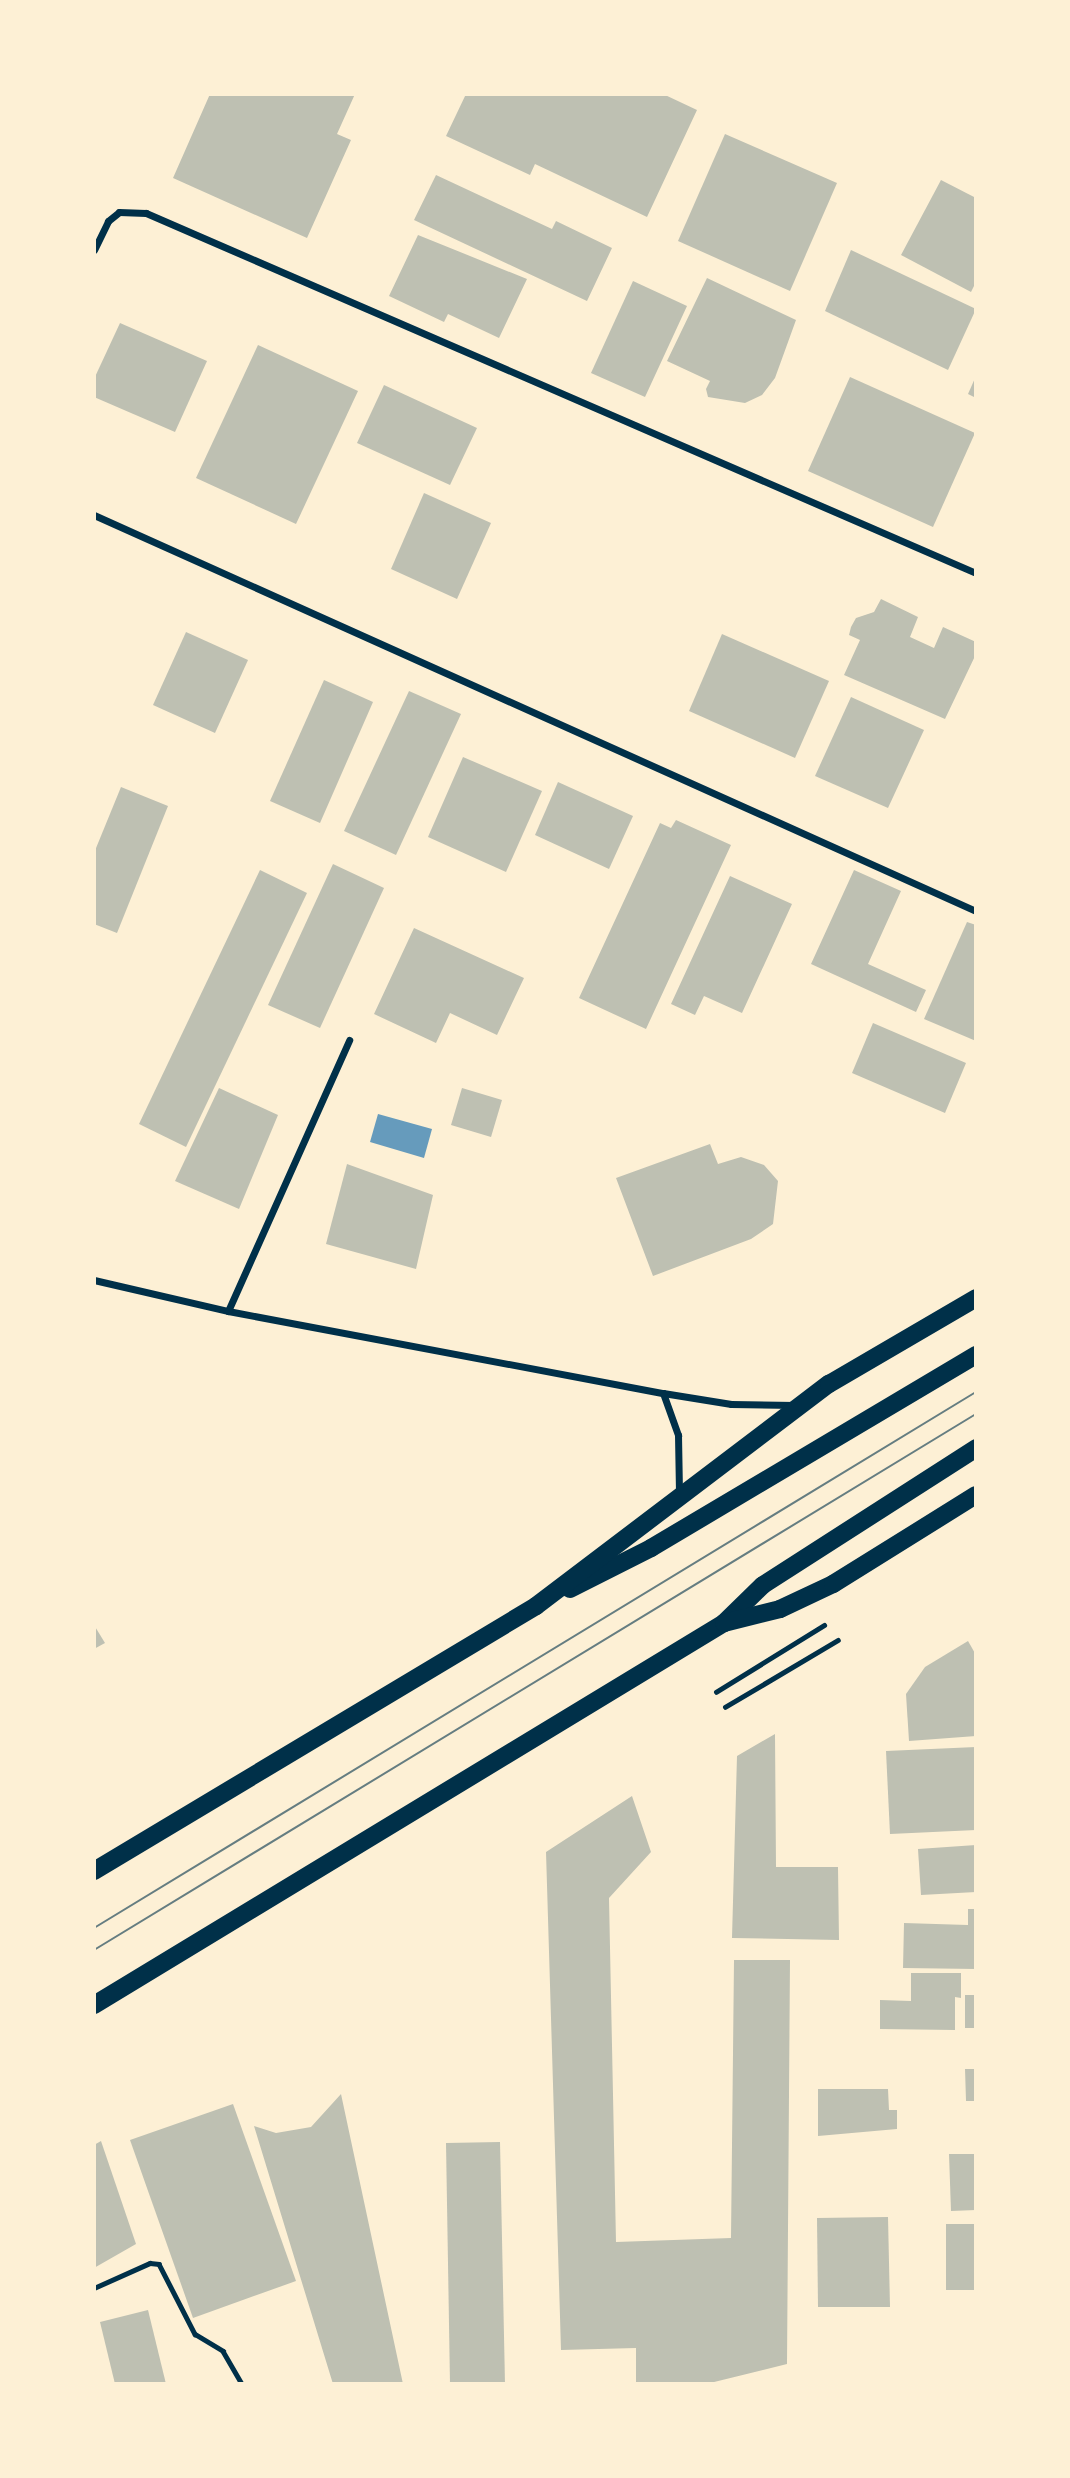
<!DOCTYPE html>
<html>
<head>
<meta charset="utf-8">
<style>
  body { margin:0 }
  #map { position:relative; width:1070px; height:2478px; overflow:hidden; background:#fdf0d5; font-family:"DM Sans",sans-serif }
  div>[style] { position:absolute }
  .water>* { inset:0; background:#669bbc }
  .building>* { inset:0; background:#bec0b2 }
  .path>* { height:4.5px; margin:-2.25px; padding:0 2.25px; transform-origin:2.25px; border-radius:2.25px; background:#003049 }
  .service>* { height:5px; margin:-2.5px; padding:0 2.5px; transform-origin:2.5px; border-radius:2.5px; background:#003049 }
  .minor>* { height:7px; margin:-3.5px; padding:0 3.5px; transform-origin:3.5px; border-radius:3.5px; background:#003049 }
  .primary>* { height:18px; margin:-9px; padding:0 9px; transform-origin:9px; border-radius:9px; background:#003049 }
  .tram>* { height:2px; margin:-1px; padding:0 1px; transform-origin:1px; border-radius:1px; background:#657d81 }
  span { translate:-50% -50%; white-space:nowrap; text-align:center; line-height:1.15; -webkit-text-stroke:7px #fdf0d5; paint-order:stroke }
  .frame { position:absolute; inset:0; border:96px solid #fdf0d5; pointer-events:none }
</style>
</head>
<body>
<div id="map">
  <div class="water">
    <div style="clip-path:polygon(378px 1114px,432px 1129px,424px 1158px,370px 1142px)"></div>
  </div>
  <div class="building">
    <div style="clip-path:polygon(210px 94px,355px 94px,337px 134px,351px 140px,307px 238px,173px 178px)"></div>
    <div style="clip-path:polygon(466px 94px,663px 94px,697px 110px,647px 217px,535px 164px,530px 175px,446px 136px)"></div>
    <div style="clip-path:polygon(725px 134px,837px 183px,790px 291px,678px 241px)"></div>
    <div style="clip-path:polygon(436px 175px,552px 229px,556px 221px,612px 248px,587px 301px,414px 220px)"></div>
    <div style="clip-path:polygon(941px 180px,976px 198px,976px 282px,971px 292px,901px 255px)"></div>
    <div style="clip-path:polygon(418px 235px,527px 279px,499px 338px,448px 314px,444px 322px,389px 296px)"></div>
    <div style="clip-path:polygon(851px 250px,976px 309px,948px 370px,825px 311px)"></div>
    <div style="clip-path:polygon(707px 278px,796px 320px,775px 378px,762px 395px,745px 403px,708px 397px,706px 389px,710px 381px,667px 361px)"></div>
    <div style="clip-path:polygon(633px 281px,687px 306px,645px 397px,591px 373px)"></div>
    <div style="clip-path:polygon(120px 323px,207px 361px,175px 432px,94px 397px,94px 379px)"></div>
    <div style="clip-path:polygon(258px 345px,358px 391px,296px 524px,196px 478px)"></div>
    <div style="clip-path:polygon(976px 376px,976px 398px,968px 394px)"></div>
    <div style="clip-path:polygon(850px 377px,975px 433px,933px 527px,808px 471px)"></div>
    <div style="clip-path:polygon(384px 385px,477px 428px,450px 485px,357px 443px)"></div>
    <div style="clip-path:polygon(424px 493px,491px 523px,457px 599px,391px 569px)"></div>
    <div style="clip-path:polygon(881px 599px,918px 617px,910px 637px,934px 648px,943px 627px,976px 642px,976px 654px,945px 719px,844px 675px,860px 640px,849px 635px,851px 627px,856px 618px,874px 612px)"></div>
    <div style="clip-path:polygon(186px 632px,248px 660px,215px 733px,153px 705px)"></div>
    <div style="clip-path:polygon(722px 634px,829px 681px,795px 758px,689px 711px)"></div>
    <div style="clip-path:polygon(324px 680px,373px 702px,320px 823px,270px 801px)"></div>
    <div style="clip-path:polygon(409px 691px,461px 714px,396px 855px,344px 831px)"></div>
    <div style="clip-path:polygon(851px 697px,924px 730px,888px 808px,815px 776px)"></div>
    <div style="clip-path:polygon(463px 757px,542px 791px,506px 872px,428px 837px)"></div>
    <div style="clip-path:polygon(558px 782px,633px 816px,609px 869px,535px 835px)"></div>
    <div style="clip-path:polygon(121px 787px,168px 806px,117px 933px,94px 924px,94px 853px)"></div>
    <div style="clip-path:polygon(676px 820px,731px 845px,646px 1029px,579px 998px,660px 823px,671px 828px)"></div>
    <div style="clip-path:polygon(333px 864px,384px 888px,320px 1028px,268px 1005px)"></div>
    <div style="clip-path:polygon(260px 870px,307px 893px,186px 1147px,139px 1124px)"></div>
    <div style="clip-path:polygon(854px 870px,901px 891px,868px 964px,926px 990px,916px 1012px,811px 964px)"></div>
    <div style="clip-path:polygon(730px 876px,792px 904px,742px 1013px,704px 996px,695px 1015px,671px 1004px)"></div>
    <div style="clip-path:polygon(967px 922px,976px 925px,976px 1041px,924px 1019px)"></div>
    <div style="clip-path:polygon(414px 928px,524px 978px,497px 1035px,450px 1013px,436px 1043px,374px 1014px)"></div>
    <div style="clip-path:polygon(873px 1023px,966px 1063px,945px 1113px,852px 1073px)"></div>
    <div style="clip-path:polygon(219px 1088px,278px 1115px,239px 1209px,175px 1181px)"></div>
    <div style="clip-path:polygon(462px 1088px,502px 1100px,491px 1137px,451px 1125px)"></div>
    <div style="clip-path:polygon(710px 1144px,718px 1164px,741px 1157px,764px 1165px,778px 1181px,773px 1224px,751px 1239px,653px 1276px,616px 1178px)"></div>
    <div style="clip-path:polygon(347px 1164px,433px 1195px,416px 1269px,326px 1244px)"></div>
    <div style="clip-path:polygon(94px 1625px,105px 1643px,94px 1649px)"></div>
    <div style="clip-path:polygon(968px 1641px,976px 1655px,976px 1736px,909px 1741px,906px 1694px,925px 1667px)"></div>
    <div style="clip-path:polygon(775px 1734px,776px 1867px,838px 1867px,839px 1940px,732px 1938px,737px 1756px)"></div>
    <div style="clip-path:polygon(976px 1747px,976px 1830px,890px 1834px,886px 1751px)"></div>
    <div style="clip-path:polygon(632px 1796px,651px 1852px,609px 1898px,616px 2242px,731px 2238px,734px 1960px,790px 1960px,787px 2364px,706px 2384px,636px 2384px,636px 2348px,561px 2350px,546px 1852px)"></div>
    <div style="clip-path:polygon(976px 1845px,976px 1892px,921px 1895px,918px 1849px)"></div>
    <div style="clip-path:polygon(968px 1909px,976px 1909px,976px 1969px,903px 1968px,904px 1923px,968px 1925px)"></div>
    <div style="clip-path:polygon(911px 1973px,961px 1973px,961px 1998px,955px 1997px,955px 2030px,880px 2029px,880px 2000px,911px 2001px)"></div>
    <div style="clip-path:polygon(965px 1995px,976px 1995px,976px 2028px,965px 2028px)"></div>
    <div style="clip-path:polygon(965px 2069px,976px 2069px,976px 2101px,966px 2101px)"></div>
    <div style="clip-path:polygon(818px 2089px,888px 2089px,889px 2110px,897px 2110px,897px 2129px,818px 2136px)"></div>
    <div style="clip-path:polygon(341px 2094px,403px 2384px,333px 2384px,254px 2126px,276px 2133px,311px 2127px)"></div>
    <div style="clip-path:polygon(233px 2104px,296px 2281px,193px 2318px,130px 2140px)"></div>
    <div style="clip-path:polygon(101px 2141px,136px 2244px,94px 2268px,94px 2145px)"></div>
    <div style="clip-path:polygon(500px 2142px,505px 2384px,450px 2384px,446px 2143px)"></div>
    <div style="clip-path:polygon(949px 2154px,976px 2154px,976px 2210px,951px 2211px)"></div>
    <div style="clip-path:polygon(888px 2217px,890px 2307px,818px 2307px,817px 2218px)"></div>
    <div style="clip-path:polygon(946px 2224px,976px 2224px,976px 2290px,946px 2290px)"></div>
    <div style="clip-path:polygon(148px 2310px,166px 2384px,115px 2384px,100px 2322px)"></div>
  </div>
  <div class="path">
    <div style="left:716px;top:1692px;width:127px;rotate:-31.8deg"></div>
    <div style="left:725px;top:1707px;width:131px;rotate:-30.7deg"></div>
    <div style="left:94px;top:2288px;width:61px;rotate:-24.1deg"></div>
    <div style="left:150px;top:2263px;width:9px;rotate:6deg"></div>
    <div style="left:159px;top:2264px;width:79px;rotate:62.8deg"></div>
    <div style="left:195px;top:2334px;width:33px;rotate:31deg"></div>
    <div style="left:223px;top:2351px;width:38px;rotate:60deg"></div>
  </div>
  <div class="service">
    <div style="left:808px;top:2384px;width:14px"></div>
  </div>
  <div class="minor">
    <div style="left:94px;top:250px;width:32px;rotate:-64deg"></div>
    <div style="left:108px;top:221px;width:14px;rotate:-39deg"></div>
    <div style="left:119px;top:212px;width:27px;rotate:2deg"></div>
    <div style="left:146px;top:213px;width:905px;rotate:23.45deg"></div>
    <div style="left:94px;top:515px;width:967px;rotate:24.18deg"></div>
    <div style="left:94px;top:1280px;width:138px;rotate:13deg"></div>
    <div style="left:228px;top:1311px;width:443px;rotate:10.7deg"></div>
    <div style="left:663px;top:1393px;width:69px;rotate:9.2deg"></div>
    <div style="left:731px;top:1404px;width:64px;rotate:0.9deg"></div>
    <div style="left:228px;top:1311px;width:297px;rotate:-65.9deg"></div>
    <div style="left:663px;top:1393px;width:45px;rotate:70.3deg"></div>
    <div style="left:678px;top:1435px;width:60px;rotate:89deg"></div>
  </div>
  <div class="primary">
    <div style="left:570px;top:1589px;width:91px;rotate:-26.8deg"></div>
    <div style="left:651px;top:1548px;width:378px;rotate:-30.7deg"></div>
    <div style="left:724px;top:1623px;width:54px;rotate:-44.3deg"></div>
    <div style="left:763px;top:1585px;width:253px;rotate:-32.7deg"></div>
    <div style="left:94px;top:1871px;width:515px;rotate:-30.94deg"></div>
    <div style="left:536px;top:1606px;width:368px;rotate:-37.2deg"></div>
    <div style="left:829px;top:1384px;width:170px;rotate:-30.3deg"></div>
    <div style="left:94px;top:2005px;width:737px;rotate:-31.23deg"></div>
    <div style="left:724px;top:1623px;width:58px;rotate:-14deg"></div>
    <div style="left:780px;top:1609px;width:59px;rotate:-25.3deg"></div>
    <div style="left:833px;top:1584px;width:168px;rotate:-31.9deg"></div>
  </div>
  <div class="tram">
    <div style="left:94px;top:1928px;width:1032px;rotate:-31.29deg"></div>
    <div style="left:94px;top:1950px;width:1032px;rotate:-31.29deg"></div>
  </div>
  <div class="frame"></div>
</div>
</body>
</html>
